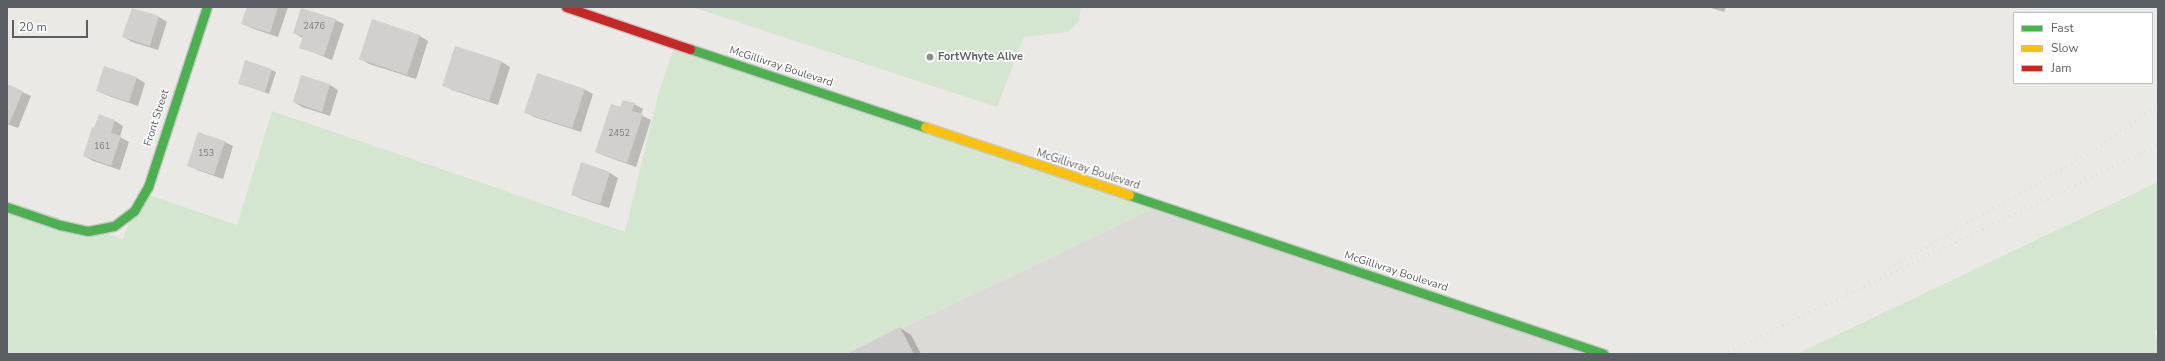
<!DOCTYPE html>
<html>
<head>
<meta charset="utf-8">
<style>
  body { margin:0 }
  #map { position:relative; width:2165px; height:361px; overflow:hidden; background:#eae9e5; font-family:"Nunito Sans",sans-serif }
  div>[style] { position:absolute }
  .industrial>* { inset:0; background:#dcdad6 }
  .green>* { inset:0; background:#d4e6d0 }
  .shadow>* { inset:0; background:#0003 }
  .building>* { inset:0; background:#d1d0ce }
  .roads { filter:drop-shadow(1px 0 #c7c7c7) drop-shadow(-1px 0 #c7c7c7) drop-shadow(0 1px #c7c7c7) drop-shadow(0 -1px #c7c7c7) }
  .fast>* { height:9px; margin:-4.5px; padding:0 4.5px; transform-origin:4.5px; border-radius:4.5px; background:#4caf50 }
  .slow>* { height:9px; margin:-4.5px; padding:0 4.5px; transform-origin:4.5px; border-radius:4.5px; background:#ffc107 }
  .jam>* { height:9px; margin:-4.5px; padding:0 4.5px; transform-origin:4.5px; border-radius:4.5px; background:#c62828 }
  .rail>* { height:3px; margin-top:-1.5px; transform-origin:0; background:repeating-linear-gradient(90deg,#e2e1e2 0 1px,transparent 0 6px) }
  .dots>* { width:11px; height:11px; translate:-50% -50%; box-sizing:border-box; border:2px solid #fff; border-radius:50% }
  span { translate:-50% -50%; white-space:nowrap; text-align:center; line-height:1.15; -webkit-text-stroke:3px #fff; paint-order:stroke }
  .number-label { font-size:9px; color:#7a7c7f }
  .number-label span { -webkit-text-stroke-width:0 }
  .poi-label { font-size:11px; color:#5b5f63; font-weight:700 }
  .left { translate:0 -50%; text-align:left }
  .street-label { font-size:11px; color:#5b5f63 }
  .frame { position:absolute; inset:0; border:8px solid #5b5f63; pointer-events:none }
  .legend { position:absolute; left:2013px; top:12px; width:140px; height:72px; box-sizing:border-box; background:#fff; border:1px solid #bdbfc1; margin:0; padding:5px 7px; list-style:none; font-size:12px; color:#5b5f63 }
  .legend li { display:flex; align-items:center; gap:8px; height:20px }
  .legend b { width:20px; border:1px solid #bdbfc1 }
  .scale { position:absolute; left:12px; top:20px; width:76px; height:18px; box-sizing:border-box; border:2px solid #5b5f63; border-top:0; padding-left:5px; font-size:12px; line-height:14px; white-space:nowrap; color:#5b5f63; -webkit-text-stroke:3px #fff; paint-order:stroke }
</style>
</head>
<body>
<div id="map">
  <div class="industrial">
    <div style="clip-path:polygon(1159px 206px,1603px 354px,847px 354px)"></div>
  </div>
  <div class="green">
    <div style="clip-path:polygon(692px 7px,1081px 7px,1079px 21px,1068px 32px,1024px 37px,997px 107px)"></div>
    <div style="clip-path:polygon(675px 45px,1159px 206px,846px 354px,7px 354px,7px 201px,123px 239px,140px 192px,237px 225px,272px 111px,625px 232px,658px 95px)"></div>
    <div style="clip-path:polygon(2158px 182px,2158px 329px,2154px 331px,2158px 343px,2158px 354px,1797px 354px)"></div>
  </div>
  <div class="shadow">
    <div style="clip-path:polygon(248px 7px,288px 7px,278px 37px,251px 28px,243px 23px)"></div>
    <div style="clip-path:polygon(1708px 7px,1726px 7px,1724px 12px)"></div>
    <div style="clip-path:polygon(159px 17px,167px 22px,158px 50px,132px 42px,124px 37px)"></div>
    <div style="clip-path:polygon(335px 20px,344px 24px,332px 60px,300px 47px,303px 38px,294px 33px)"></div>
    <div style="clip-path:polygon(420px 36px,428px 41px,416px 79px,369px 64px,361px 59px)"></div>
    <div style="clip-path:polygon(502px 62px,510px 67px,498px 105px,452px 90px,444px 85px)"></div>
    <div style="clip-path:polygon(104px 67px,137px 78px,145px 83px,138px 106px,106px 95px,97px 90px)"></div>
    <div style="clip-path:polygon(272px 70px,276px 72px,269px 94px,239px 83px)"></div>
    <div style="clip-path:polygon(302px 76px,330px 85px,338px 90px,330px 116px,302px 107px,294px 102px)"></div>
    <div style="clip-path:polygon(7px 85px,31px 96px,18px 128px,7px 124px)"></div>
    <div style="clip-path:polygon(584px 89px,593px 94px,581px 132px,534px 117px,525px 112px)"></div>
    <div style="clip-path:polygon(634px 104px,643px 109px,641px 115px,651px 120px,636px 167px,605px 156px,596px 152px,621px 108px)"></div>
    <div style="clip-path:polygon(115px 121px,123px 126px,120px 137px,129px 142px,120px 170px,93px 161px,84px 156px,95px 129px)"></div>
    <div style="clip-path:polygon(225px 142px,233px 146px,223px 179px,197px 170px,188px 165px)"></div>
    <div style="clip-path:polygon(582px 164px,610px 173px,618px 178px,609px 208px,581px 199px,572px 194px)"></div>
    <div style="clip-path:polygon(900px 328px,911px 335px,921px 354px,850px 354px)"></div>
  </div>
  <div class="building">
    <div style="clip-path:polygon(247px 7px,278px 7px,270px 33px,241px 24px)"></div>
    <div style="clip-path:polygon(132px 8px,159px 16px,150px 46px,122px 37px)"></div>
    <div style="clip-path:polygon(301px 8px,336px 19px,324px 56px,299px 48px,303px 36px,293px 33px)"></div>
    <div style="clip-path:polygon(372px 19px,420px 35px,407px 75px,359px 59px)"></div>
    <div style="clip-path:polygon(455px 46px,502px 61px,489px 101px,442px 86px)"></div>
    <div style="clip-path:polygon(245px 60px,272px 69px,265px 92px,238px 84px)"></div>
    <div style="clip-path:polygon(104px 66px,137px 77px,129px 102px,96px 91px)"></div>
    <div style="clip-path:polygon(537px 73px,585px 89px,572px 128px,524px 113px)"></div>
    <div style="clip-path:polygon(301px 75px,330px 84px,322px 112px,293px 102px)"></div>
    <div style="clip-path:polygon(7px 84px,23px 91px,9px 124px,7px 123px)"></div>
    <div style="clip-path:polygon(623px 100px,635px 103px,632px 111px,643px 114px,627px 163px,595px 152px,611px 104px,620px 107px)"></div>
    <div style="clip-path:polygon(99px 114px,115px 120px,111px 133px,121px 136px,111px 166px,83px 156px,92px 127px,94px 128px)"></div>
    <div style="clip-path:polygon(198px 132px,225px 141px,214px 175px,187px 166px)"></div>
    <div style="clip-path:polygon(581px 162px,610px 172px,600px 204px,571px 195px)"></div>
    <div style="clip-path:polygon(900px 327px,914px 354px,847px 354px)"></div>
  </div>
  <div class="roads">
    <div class="fast">
      <div style="left:690px;top:49px;width:248px;rotate:18.4deg"></div>
      <div style="left:1129px;top:195px;width:500px;rotate:18.5deg"></div>
      <div style="left:7px;top:207px;width:56px;rotate:18.8deg"></div>
      <div style="left:60px;top:225px;width:29px;rotate:12deg"></div>
      <div style="left:88px;top:231px;width:26px;rotate:-11deg"></div>
      <div style="left:114px;top:226px;width:25px;rotate:-37deg"></div>
      <div style="left:134px;top:211px;width:28px;rotate:-60deg"></div>
      <div style="left:148px;top:187px;width:189px;rotate:-71.9deg"></div>
    </div>
    <div class="slow">
      <div style="left:925px;top:127px;width:215px;rotate:18.4deg"></div>
    </div>
    <div class="jam">
      <div style="left:566px;top:7px;width:131px;rotate:18.7deg"></div>
    </div>
  </div>
  <div class="rail">
    <div style="left:1889px;top:268px;width:233px;rotate:-29.9deg"></div>
    <div style="left:2091px;top:152px;width:82px;rotate:-35.6deg"></div>
    <div style="left:1723px;top:354px;width:483px;rotate:-25.7deg"></div>
  </div>
  <div class="dots">
    <div style="left:930px;top:57px;background:#8d8f90"></div>
  </div>
  <div class="number-label">
    <span style="left:314px;top:26px">2476</span>
    <span style="left:619px;top:133px">2452</span>
    <span style="left:102px;top:146px">161</span>
    <span style="left:206px;top:153px">153</span>
  </div>
  <div class="poi-label">
    <span class="left" style="left:938px;top:57px">FortWhyte Alive</span>
  </div>
  <div class="street-label">
    <span style="left:781px;top:67px;rotate:18deg">McGillivray Boulevard</span>
    <span style="left:157px;top:118px;rotate:-72deg">Front Street</span>
    <span style="left:1088px;top:170px;rotate:18deg">McGillivray Boulevard</span>
    <span style="left:1396px;top:272px;rotate:18deg">McGillivray Boulevard</span>
  </div>
  <div class="frame"></div>
  <ul class="legend">
  <li><b style="height:5px;background:#4caf50"></b>Fast</li>
  <li><b style="height:5px;background:#ffc107"></b>Slow</li>
  <li><b style="height:5px;background:#c62828"></b>Jam</li>
  </ul>
  <div class="scale">20 m</div>
</div>
</body>
</html>
